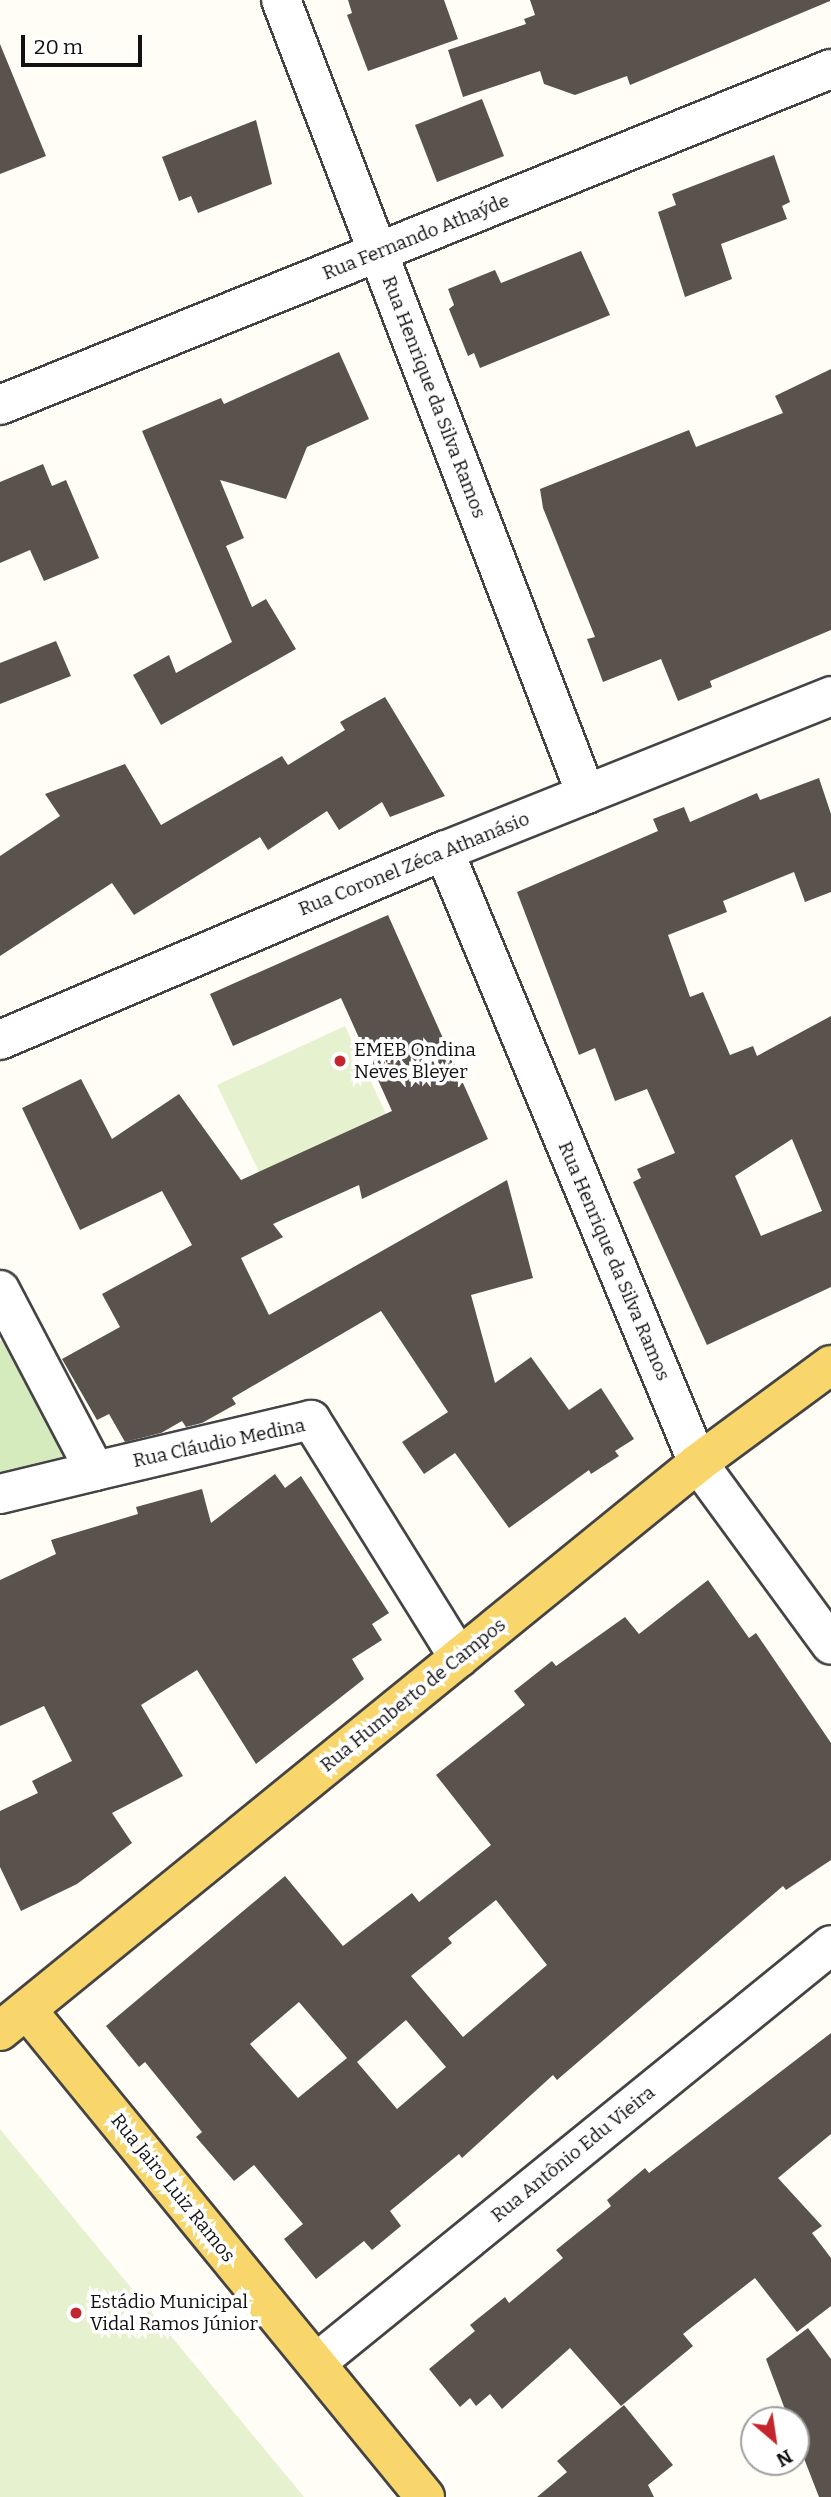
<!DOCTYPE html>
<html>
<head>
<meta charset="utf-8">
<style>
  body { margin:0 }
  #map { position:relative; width:831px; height:2497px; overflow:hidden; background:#fffdf5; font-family:Bitter,serif }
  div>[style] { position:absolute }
  .green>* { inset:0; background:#d5ebbd }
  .pitch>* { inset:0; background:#e6f2cf }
  .building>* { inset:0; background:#5a524d }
  .roads { filter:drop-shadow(2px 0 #444) drop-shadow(-2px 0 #444) drop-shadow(0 2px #444) drop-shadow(0 -2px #444) }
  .minor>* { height:38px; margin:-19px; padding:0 19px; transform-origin:19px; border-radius:19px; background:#fff }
  .major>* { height:38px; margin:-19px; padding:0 19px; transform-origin:19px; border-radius:19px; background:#f9d66b }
  .dots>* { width:19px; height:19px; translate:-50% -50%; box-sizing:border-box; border:4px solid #fff; border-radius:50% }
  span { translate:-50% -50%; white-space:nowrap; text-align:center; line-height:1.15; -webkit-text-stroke:7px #fff; paint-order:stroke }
  .street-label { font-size:19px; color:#111 }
  .poi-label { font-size:19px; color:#111 }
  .left { translate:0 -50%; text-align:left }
  .north { position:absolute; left:740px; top:2406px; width:70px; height:70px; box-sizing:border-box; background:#fff; border:2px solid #a0a0a0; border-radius:50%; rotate:151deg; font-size:19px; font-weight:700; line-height:28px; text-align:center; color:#111 }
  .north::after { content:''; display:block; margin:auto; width:24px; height:32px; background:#c4262e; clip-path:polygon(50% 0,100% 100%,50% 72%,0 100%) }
  .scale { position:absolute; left:21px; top:35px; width:121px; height:32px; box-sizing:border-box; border:4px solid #111; border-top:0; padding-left:9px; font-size:21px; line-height:24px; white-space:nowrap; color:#111; -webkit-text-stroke:5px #fff; paint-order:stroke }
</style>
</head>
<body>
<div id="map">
  <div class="green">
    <div style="clip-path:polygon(7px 1338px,72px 1459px,0 1474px,0 1341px)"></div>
  </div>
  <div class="pitch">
    <div style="clip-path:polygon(345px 1026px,386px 1114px,260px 1174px,217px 1085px)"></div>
    <div style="clip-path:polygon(0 2129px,304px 2497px,0 2497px)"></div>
  </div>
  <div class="building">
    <div style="clip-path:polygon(348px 0,444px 0,458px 39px,368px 71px,347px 15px,352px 13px)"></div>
    <div style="clip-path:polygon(530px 0,830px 0,830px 1px,630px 85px,627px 76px,575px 95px,544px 84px,540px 71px,463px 97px,448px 50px,526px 24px,524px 19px,535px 15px)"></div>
    <div style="clip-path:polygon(0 44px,46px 156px,0 174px)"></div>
    <div style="clip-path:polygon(482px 99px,504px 156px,437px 182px,415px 125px)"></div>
    <div style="clip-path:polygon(256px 120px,272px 184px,198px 213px,191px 196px,179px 201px,162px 157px)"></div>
    <div style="clip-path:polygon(774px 155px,790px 202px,782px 206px,787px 219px,721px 244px,732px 279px,685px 297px,658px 212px,676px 205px,672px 194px)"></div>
    <div style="clip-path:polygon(581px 251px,610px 315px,480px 368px,474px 353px,468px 356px,449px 309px,454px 305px,448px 289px,495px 270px,501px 283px)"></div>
    <div style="clip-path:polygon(339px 352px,369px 419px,307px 447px,286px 499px,220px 480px,244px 538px,226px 546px,252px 607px,266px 599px,296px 649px,161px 725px,133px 675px,169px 655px,176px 673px,232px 642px,142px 431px,221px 398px,224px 404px)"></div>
    <div style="clip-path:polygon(831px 369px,831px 630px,710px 681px,712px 687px,678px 701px,661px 659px,603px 682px,587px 639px,595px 637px,543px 508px,540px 489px,689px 430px,696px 447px,783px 413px,775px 396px)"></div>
    <div style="clip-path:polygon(43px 464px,52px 486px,66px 480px,99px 558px,44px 581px,30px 550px,0 563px,0 482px)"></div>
    <div style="clip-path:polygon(56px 641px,71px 676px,0 704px,0 663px)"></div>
    <div style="clip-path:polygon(385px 697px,445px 796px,390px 817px,382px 802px,339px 830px,327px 811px,268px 850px,260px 837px,134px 915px,112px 883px,0 956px,0 856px,60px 816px,45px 794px,125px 764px,161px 825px,282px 756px,288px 765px,345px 730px,340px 722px)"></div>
    <div style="clip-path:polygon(evenodd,819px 778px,831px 814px,831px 892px,805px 902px,794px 872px,723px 901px,727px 912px,668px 935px,690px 997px,703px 992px,730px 1055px,753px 1046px,757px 1056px,831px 1016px,831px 1287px,707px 1345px,633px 1182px,641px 1178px,637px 1169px,675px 1153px,647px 1089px,615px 1101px,595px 1048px,579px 1055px,517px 892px,658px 831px,653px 819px,684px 807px,690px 822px,757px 793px,760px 800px,819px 778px,792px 1139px,822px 1211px,761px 1236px,735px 1176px,792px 1139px)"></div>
    <div style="clip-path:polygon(388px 915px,488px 1139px,362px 1199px,359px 1185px,273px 1224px,283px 1237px,241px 1258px,269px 1315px,507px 1180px,533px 1278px,471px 1295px,495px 1383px,531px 1357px,569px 1410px,601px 1388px,634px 1439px,615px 1451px,619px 1456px,591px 1474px,589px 1470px,509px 1528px,455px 1453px,424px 1474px,402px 1442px,448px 1412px,381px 1311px,232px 1398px,236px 1404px,202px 1423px,186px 1427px,182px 1421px,161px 1433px,125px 1442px,109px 1414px,97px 1420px,62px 1359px,120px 1327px,102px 1294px,192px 1245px,162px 1191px,80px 1230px,22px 1108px,81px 1079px,112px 1139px,179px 1094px,241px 1180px,392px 1111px,341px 998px,233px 1046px,210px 994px)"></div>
    <div style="clip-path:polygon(275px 1474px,285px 1488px,301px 1476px,389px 1613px,372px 1624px,382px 1640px,352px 1659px,364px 1679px,256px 1764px,197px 1670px,141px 1705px,183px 1776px,112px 1813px,132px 1843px,77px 1884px,21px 1911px,0 1867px,0 1811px,38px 1793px,32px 1781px,72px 1761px,44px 1706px,0 1726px,0 1580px,56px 1554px,51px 1540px,138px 1514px,136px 1507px,202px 1489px,211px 1523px)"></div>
    <div style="clip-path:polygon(evenodd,708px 1580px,749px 1638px,756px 1633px,831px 1743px,831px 1860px,786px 1890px,783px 1886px,557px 2080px,553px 2075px,462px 2158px,459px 2154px,390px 2211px,401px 2226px,372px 2250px,364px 2241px,316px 2279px,284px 2239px,303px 2224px,254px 2165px,234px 2181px,196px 2137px,202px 2132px,145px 2062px,139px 2067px,106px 2026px,285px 1876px,343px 1946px,412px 1893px,419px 1902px,491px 1845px,436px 1775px,525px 1705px,514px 1691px,552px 1661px,556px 1666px,625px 1617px,639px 1634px,708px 1580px,496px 1900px,547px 1965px,463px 2037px,411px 1976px,452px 1943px,448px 1938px,496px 1900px,708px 1580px,299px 2002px,347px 2058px,298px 2098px,250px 2044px,299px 2002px,708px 1580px,406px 2020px,446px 2067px,397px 2109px,357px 2062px,406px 2020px)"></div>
    <div style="clip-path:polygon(831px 2033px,831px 2134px,778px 2178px,822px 2226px,812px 2233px,831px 2258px,831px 2306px,797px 2332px,755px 2278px,683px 2334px,693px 2346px,621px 2406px,570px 2348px,502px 2409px,490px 2394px,476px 2406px,470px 2398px,460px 2407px,429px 2369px,475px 2331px,470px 2325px,505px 2297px,509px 2303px,563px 2258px,556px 2250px,611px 2206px,607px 2200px,645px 2168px,649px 2173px)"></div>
    <div style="clip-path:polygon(808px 2328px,831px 2359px,831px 2497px,819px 2497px,796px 2438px,796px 2420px,789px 2420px,766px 2359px)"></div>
    <div style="clip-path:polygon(624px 2405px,673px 2465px,648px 2485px,654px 2497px,537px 2497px,567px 2472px,557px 2461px)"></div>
  </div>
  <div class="roads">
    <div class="minor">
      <div style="left:281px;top:0;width:851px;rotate:68.99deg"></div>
      <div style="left:0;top:405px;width:896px;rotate:-22.02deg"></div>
      <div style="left:444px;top:851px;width:663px;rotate:67.46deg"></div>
      <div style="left:698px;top:1463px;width:225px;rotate:53.8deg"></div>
      <div style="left:0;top:1040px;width:483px;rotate:-23.1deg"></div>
      <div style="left:444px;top:851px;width:417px;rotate:-21.8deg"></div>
      <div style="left:0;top:1290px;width:204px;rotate:62.3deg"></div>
      <div style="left:95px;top:1471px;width:222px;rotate:-13.3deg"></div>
      <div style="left:311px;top:1420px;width:280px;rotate:58.1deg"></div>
      <div style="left:0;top:1494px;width:98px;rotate:-13.6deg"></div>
      <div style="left:316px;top:2363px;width:663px;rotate:-39.06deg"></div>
    </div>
    <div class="major">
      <div style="left:27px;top:2010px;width:629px;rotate:50.74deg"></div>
      <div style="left:0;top:2031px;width:900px;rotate:-39.14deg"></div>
      <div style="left:698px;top:1463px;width:165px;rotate:-36.4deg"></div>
    </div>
  </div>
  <div class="dots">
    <div style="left:340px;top:1061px;background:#c4262e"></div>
    <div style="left:76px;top:2313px;background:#c4262e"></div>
  </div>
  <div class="street-label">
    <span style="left:416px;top:237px;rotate:-22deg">Rua Fernando Athaýde</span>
    <span style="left:434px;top:397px;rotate:69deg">Rua Henrique da Silva Ramos</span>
    <span style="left:414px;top:864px;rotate:-22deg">Rua Coronel Zéca Athanásio</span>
    <span style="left:614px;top:1261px;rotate:67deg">Rua Henrique da Silva Ramos</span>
    <span style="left:219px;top:1443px;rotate:-12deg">Rua Cláudio Medina</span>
    <span style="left:413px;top:1695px;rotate:-39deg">Rua Humberto de Campos</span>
    <span style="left:573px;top:2154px;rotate:-39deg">Rua Antônio Edu Vieira</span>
    <span style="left:173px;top:2188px;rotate:51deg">Rua Jairo Luiz Ramos</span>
  </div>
  <div class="poi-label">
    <span class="left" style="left:354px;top:1061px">EMEB Ondina<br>Neves Bleyer</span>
    <span class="left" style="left:90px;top:2313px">Estádio Municipal<br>Vidal Ramos Júnior</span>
  </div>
  <div class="north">N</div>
  <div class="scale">20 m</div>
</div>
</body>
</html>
